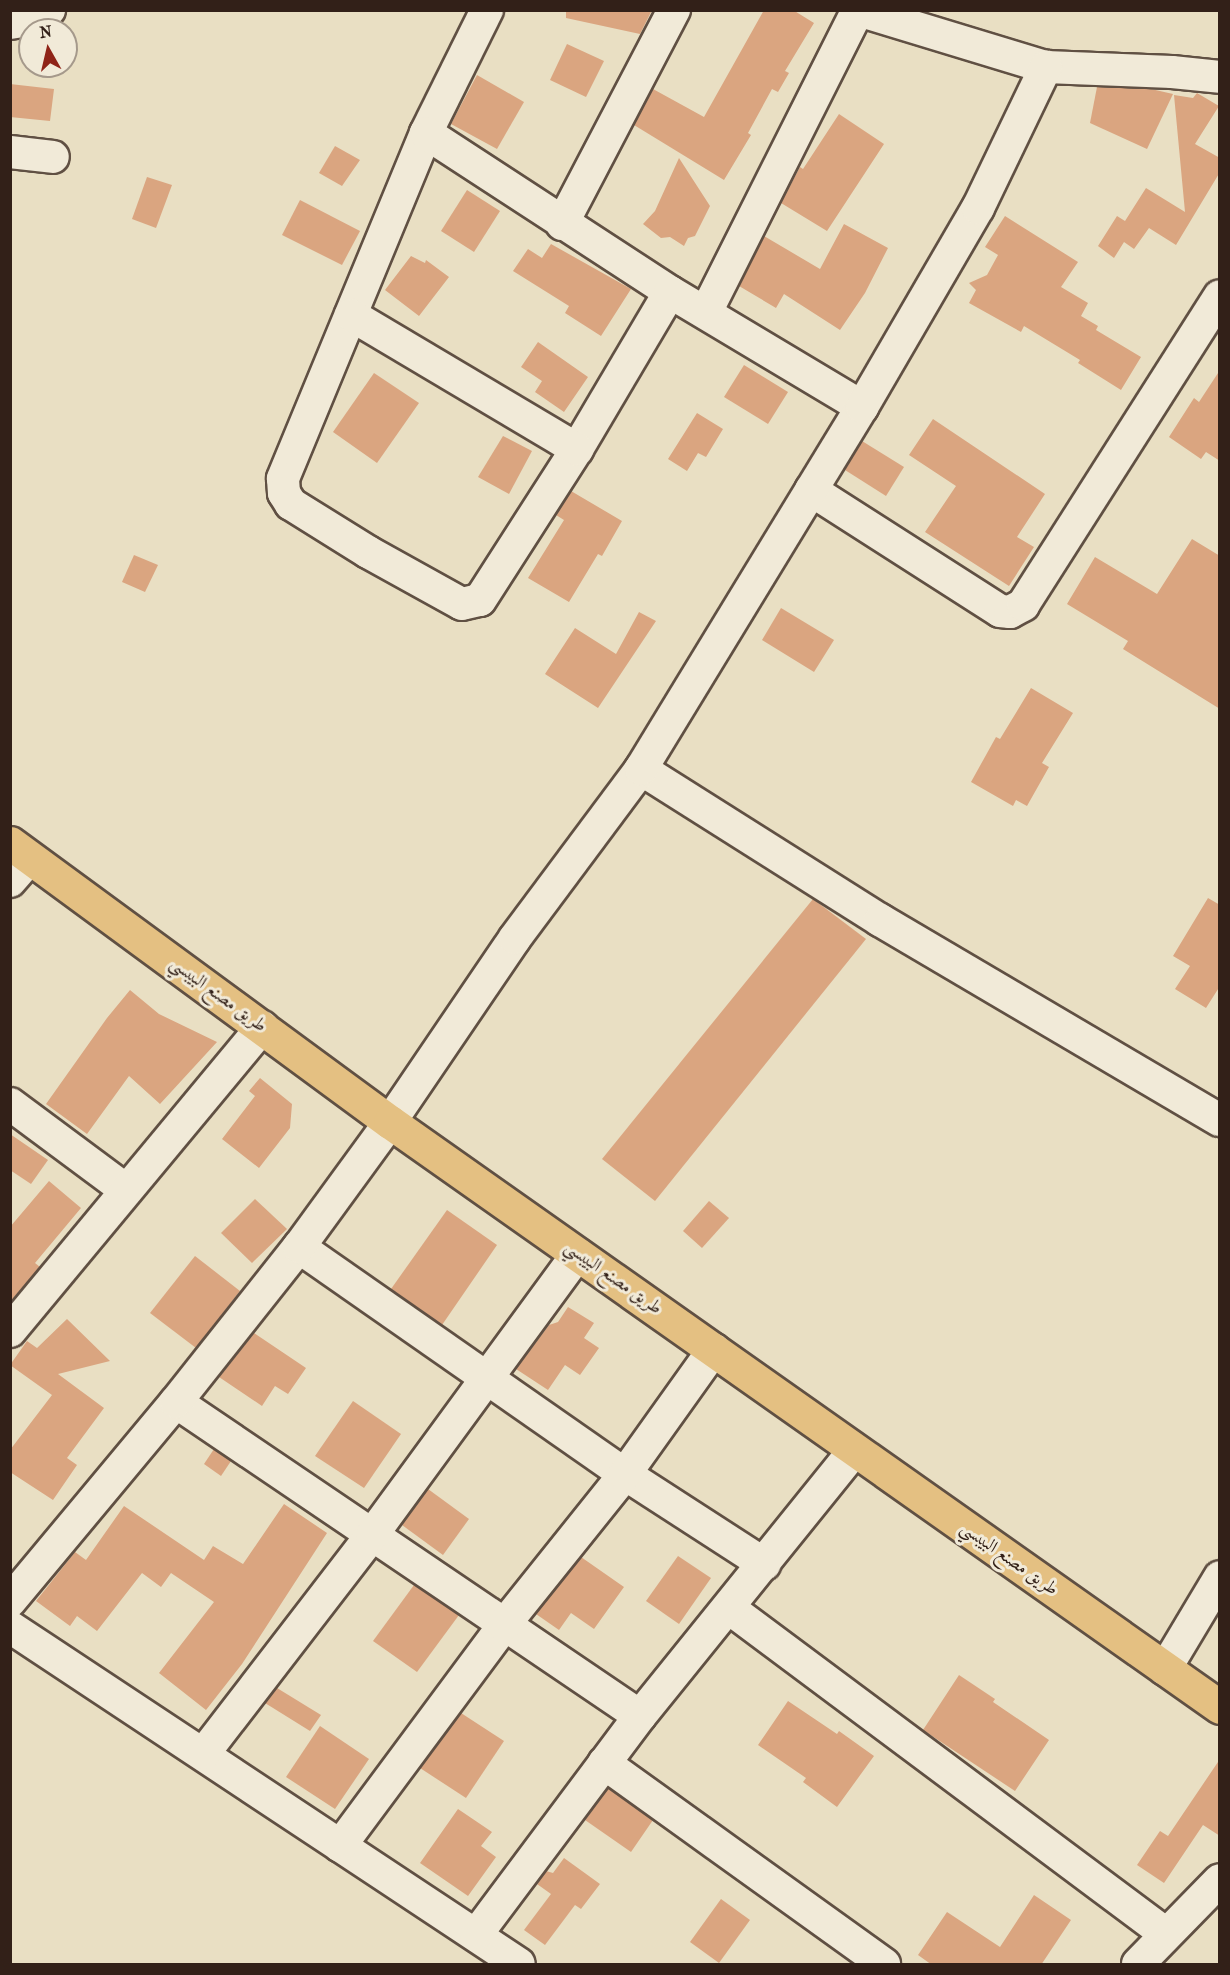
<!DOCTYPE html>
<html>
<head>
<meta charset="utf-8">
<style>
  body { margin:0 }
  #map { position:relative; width:1230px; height:1975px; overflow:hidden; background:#e9dfc3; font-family:"IM FELL French Canon",Amiri,serif }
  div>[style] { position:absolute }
  .building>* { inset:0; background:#daa580 }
  .roads { filter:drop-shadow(2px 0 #605043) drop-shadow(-2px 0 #605043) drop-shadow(0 2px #605043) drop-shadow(0 -2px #605043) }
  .minor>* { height:32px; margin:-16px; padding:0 16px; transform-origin:16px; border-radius:16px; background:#f1ead8 }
  .major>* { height:33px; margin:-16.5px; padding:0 16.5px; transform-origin:16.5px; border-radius:16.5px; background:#e4c082 }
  span { translate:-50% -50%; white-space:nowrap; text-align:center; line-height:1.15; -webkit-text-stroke:6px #f1ead8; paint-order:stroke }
  .street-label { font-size:18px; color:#322018 }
  .frame { position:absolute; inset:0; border:12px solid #322018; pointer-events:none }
  .north { position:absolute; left:18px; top:18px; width:60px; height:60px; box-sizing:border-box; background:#f1ead8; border:2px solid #a5998b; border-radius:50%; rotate:352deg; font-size:16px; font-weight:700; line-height:24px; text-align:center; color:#322018 }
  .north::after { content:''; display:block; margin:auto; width:21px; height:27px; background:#8f2418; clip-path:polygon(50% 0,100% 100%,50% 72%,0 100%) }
</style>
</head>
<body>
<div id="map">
  <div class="building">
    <div style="clip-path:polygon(566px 10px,652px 10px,640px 34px,566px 18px)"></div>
    <div style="clip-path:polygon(764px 10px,793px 10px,814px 23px,785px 71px,789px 73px,778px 92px,772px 89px,748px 133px,751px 135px,724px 180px,634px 125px,653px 89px,704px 117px)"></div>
    <div style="clip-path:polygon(567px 44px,604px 61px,586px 97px,550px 80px)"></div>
    <div style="clip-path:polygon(477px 75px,524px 102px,497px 149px,451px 124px)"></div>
    <div style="clip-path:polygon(10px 84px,54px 89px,50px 121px,10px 117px)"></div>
    <div style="clip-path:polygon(1097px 87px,1151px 89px,1173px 94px,1147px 149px,1090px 123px)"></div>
    <div style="clip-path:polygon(1197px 93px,1219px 106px,1195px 144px,1220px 158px,1220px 172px,1176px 245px,1149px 228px,1134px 249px,1124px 242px,1114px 258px,1098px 246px,1117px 216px,1125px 221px,1146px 188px,1185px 212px,1174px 95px,1193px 98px)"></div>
    <div style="clip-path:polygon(839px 114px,884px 144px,827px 231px,781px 203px,800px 167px,803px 169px)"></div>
    <div style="clip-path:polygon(335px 146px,360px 160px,342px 186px,319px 173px)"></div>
    <div style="clip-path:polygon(679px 158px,710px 206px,695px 236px,688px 238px,684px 246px,670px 237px,661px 238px,643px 224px,655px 211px)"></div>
    <div style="clip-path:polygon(147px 177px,172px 185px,156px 228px,132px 219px)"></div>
    <div style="clip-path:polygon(467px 190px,500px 211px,474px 252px,441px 231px)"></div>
    <div style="clip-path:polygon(300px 200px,360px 231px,342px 265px,282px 235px)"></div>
    <div style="clip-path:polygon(1005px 216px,1078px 262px,1061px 287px,1088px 303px,1081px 316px,1098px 326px,1096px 330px,1141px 357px,1121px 390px,1078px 363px,1080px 360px,1024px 326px,1021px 332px,969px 303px,976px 290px,969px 283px,987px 275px,998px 255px,985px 247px)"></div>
    <div style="clip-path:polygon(844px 224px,888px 248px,865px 293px,840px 330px,784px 294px,776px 308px,739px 286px,764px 236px,820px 269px)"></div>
    <div style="clip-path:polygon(551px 244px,631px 289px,601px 336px,565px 313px,569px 306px,513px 271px,528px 249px,542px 258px)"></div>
    <div style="clip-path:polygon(411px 256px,425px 263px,426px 260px,449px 277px,419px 316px,385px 290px)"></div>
    <div style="clip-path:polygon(538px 342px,588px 377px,564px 412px,535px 392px,542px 381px,521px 367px)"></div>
    <div style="clip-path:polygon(744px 365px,788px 392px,768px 424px,724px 397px)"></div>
    <div style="clip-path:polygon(1220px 370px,1220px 461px,1206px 452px,1201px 459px,1169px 437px,1194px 398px,1199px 402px)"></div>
    <div style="clip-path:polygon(374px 373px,419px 403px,377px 463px,333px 432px)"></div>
    <div style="clip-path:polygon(697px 413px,723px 429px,706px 457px,698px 453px,687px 471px,668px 459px)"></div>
    <div style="clip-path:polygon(933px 419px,1045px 494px,1017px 537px,1034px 547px,1009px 586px,925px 532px,956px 486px,909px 455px)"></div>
    <div style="clip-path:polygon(503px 436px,532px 451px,509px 494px,478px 477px)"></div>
    <div style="clip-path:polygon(862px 441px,904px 467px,886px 496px,845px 470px)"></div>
    <div style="clip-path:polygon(571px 491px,622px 521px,602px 556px,598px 554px,569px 602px,528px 578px,564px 520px,556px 515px)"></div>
    <div style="clip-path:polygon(1192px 539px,1220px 556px,1220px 709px,1123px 649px,1128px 641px,1067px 604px,1095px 557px,1157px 594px)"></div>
    <div style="clip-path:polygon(134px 555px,158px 565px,145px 592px,122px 582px)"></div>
    <div style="clip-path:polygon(781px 608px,834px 640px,814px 672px,762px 640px)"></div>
    <div style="clip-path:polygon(639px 612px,656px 621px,598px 708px,545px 674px,575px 628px,616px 654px)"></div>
    <div style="clip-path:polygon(1031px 688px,1073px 713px,1042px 763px,1049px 767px,1027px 806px,1016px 800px,1013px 806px,971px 782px,996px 737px,1000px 739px)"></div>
    <div style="clip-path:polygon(1208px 898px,1220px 905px,1220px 986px,1206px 1008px,1175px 989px,1190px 966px,1173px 956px)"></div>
    <div style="clip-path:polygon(813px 899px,866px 939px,655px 1201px,602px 1159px)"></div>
    <div style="clip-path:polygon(130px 990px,159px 1014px,217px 1042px,160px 1104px,129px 1076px,87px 1134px,46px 1104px,107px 1018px)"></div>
    <div style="clip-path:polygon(260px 1078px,292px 1104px,290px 1128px,259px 1168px,222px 1139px,255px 1096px,249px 1091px)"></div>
    <div style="clip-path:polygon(10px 1134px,48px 1160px,31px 1184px,10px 1170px)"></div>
    <div style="clip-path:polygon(49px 1181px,81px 1208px,35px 1263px,40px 1267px,10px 1302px,10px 1227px)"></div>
    <div style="clip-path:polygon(255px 1199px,287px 1229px,252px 1263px,221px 1233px)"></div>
    <div style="clip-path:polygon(709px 1201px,729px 1218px,702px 1248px,683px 1231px)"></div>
    <div style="clip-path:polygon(447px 1210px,497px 1245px,442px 1325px,391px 1289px)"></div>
    <div style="clip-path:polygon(195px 1256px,240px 1291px,196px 1348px,150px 1313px)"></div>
    <div style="clip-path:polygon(568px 1307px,594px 1323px,584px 1338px,599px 1348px,580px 1375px,565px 1365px,548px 1390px,516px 1369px,549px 1325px,558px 1322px)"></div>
    <div style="clip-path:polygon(67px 1319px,110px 1361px,58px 1374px,104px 1408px,67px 1458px,77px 1465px,53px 1500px,10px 1472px,10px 1450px,52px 1395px,10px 1365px,27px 1341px,37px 1348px)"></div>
    <div style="clip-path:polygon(254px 1333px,306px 1368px,288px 1394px,275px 1386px,262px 1406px,219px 1377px)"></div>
    <div style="clip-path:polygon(353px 1401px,401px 1434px,364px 1488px,315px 1456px)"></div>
    <div style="clip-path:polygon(214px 1449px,231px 1461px,221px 1476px,204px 1464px)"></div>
    <div style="clip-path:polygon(428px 1489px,469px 1519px,443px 1555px,402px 1525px)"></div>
    <div style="clip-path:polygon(284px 1504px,327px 1533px,242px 1664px,206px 1710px,159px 1673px,214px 1602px,171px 1573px,161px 1587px,142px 1573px,97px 1631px,77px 1616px,70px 1626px,36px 1601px,75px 1552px,86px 1560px,124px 1506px,204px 1560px,213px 1546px,243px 1564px)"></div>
    <div style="clip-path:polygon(678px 1556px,711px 1578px,679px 1624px,646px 1601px)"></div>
    <div style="clip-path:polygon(581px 1557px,624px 1587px,594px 1629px,571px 1613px,559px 1630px,536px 1614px)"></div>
    <div style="clip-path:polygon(414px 1585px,459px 1615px,417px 1672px,373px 1641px)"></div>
    <div style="clip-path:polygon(959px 1675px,995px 1699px,993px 1702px,1049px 1740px,1015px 1791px,923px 1730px)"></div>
    <div style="clip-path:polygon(277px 1688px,321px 1715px,310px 1731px,265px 1703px)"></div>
    <div style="clip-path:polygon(788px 1701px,837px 1734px,839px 1731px,874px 1756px,837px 1807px,803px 1782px,806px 1778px,758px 1745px)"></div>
    <div style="clip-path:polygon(461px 1713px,504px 1741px,466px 1798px,420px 1768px)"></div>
    <div style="clip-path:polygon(320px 1726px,369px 1759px,335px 1809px,286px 1777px)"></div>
    <div style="clip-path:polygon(1220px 1759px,1220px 1836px,1203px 1825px,1164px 1883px,1137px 1865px,1160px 1831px,1168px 1836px)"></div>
    <div style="clip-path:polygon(608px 1788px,653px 1820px,631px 1852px,585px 1820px)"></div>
    <div style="clip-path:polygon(458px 1809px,492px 1832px,481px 1846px,496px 1857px,468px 1896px,420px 1863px)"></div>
    <div style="clip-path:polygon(564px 1858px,600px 1884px,581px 1909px,575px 1905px,545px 1945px,524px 1930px,551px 1894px,537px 1884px,546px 1871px,553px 1873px)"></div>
    <div style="clip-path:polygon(1034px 1895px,1071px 1920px,1041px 1965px,932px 1965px,918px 1955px,947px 1912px,1000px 1947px)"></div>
    <div style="clip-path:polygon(721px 1899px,750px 1920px,719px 1963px,690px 1942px)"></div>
  </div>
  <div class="roads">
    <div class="minor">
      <div style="left:487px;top:10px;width:137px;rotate:116.4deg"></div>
      <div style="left:426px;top:133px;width:374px;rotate:112.5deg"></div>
      <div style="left:283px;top:479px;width:14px;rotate:86deg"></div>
      <div style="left:284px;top:493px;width:13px;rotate:58deg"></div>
      <div style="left:291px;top:504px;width:91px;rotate:31.9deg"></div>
      <div style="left:368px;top:552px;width:107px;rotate:29deg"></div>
      <div style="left:462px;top:604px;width:18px;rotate:-13deg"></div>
      <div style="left:480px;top:600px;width:179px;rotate:-57.3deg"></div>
      <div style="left:577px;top:449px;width:182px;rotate:-59.4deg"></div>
      <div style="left:858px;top:10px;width:196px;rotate:16.9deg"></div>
      <div style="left:1046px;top:67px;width:126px;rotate:2.3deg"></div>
      <div style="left:1172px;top:72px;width:48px;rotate:5.9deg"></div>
      <div style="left:10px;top:23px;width:26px;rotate:-9deg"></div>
      <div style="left:36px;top:19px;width:16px;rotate:-35deg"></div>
      <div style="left:426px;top:133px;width:291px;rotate:33.1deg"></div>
      <div style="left:670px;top:292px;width:224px;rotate:30.9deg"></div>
      <div style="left:10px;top:152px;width:43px;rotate:6.6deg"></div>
      <div style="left:562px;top:224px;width:242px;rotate:-62.4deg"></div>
      <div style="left:706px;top:312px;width:338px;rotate:-63.3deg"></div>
      <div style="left:351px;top:315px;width:263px;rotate:30.7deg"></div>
      <div style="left:811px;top:490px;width:224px;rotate:32.6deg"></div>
      <div style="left:1000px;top:611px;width:10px;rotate:6deg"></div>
      <div style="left:1010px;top:612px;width:15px;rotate:-28deg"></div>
      <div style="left:1023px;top:605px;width:366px;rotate:-57.5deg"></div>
      <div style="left:641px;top:769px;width:283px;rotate:32.3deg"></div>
      <div style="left:880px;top:920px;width:394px;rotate:30.5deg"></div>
      <div style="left:10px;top:881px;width:29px;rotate:-49deg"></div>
      <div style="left:10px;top:1104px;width:144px;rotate:36.6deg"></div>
      <div style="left:299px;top:1247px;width:397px;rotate:34.9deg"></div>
      <div style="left:625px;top:1474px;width:166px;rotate:32.9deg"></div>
      <div style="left:10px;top:1331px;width:395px;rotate:-50.3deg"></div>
      <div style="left:176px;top:1402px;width:560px;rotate:34.09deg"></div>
      <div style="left:10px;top:1601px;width:259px;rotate:-50.2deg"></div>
      <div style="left:176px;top:1402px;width:198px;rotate:-51.6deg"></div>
      <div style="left:299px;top:1247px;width:155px;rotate:-53.9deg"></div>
      <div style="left:390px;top:1122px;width:222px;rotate:-55.8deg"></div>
      <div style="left:515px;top:938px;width:211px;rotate:-53.3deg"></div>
      <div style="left:641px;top:769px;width:424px;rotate:-58.6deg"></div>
      <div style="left:862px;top:407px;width:230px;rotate:-59.8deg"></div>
      <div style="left:978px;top:208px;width:157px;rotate:-64.3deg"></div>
      <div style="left:729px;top:1608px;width:545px;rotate:36.72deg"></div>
      <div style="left:10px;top:1627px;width:610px;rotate:33.51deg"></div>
      <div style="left:1165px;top:1669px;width:107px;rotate:-59.1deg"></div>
      <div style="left:204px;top:1753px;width:275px;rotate:-52.4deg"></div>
      <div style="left:372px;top:1535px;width:348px;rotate:-53.8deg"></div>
      <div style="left:604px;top:1763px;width:345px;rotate:35.7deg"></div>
      <div style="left:340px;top:1846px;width:275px;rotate:-53.4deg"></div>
      <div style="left:504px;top:1625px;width:193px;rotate:-51.3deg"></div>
      <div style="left:625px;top:1474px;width:153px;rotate:-54.5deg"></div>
      <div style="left:476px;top:1935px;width:274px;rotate:-53.2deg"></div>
      <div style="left:640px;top:1716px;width:341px;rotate:-51.1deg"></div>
      <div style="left:1138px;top:1964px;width:117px;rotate:-45.7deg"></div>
    </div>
    <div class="major">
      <div style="left:10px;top:843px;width:471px;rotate:36.3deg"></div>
      <div style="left:390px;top:1122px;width:1015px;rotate:35.18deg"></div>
    </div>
  </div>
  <div class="street-label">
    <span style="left:218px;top:995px;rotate:36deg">طريق مصنع البيبسي</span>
    <span style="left:613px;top:1278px;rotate:35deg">طريق مصنع البيبسي</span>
    <span style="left:1009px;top:1559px;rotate:35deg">طريق مصنع البيبسي</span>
  </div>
  <div class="frame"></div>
  <div class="north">N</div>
</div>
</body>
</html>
